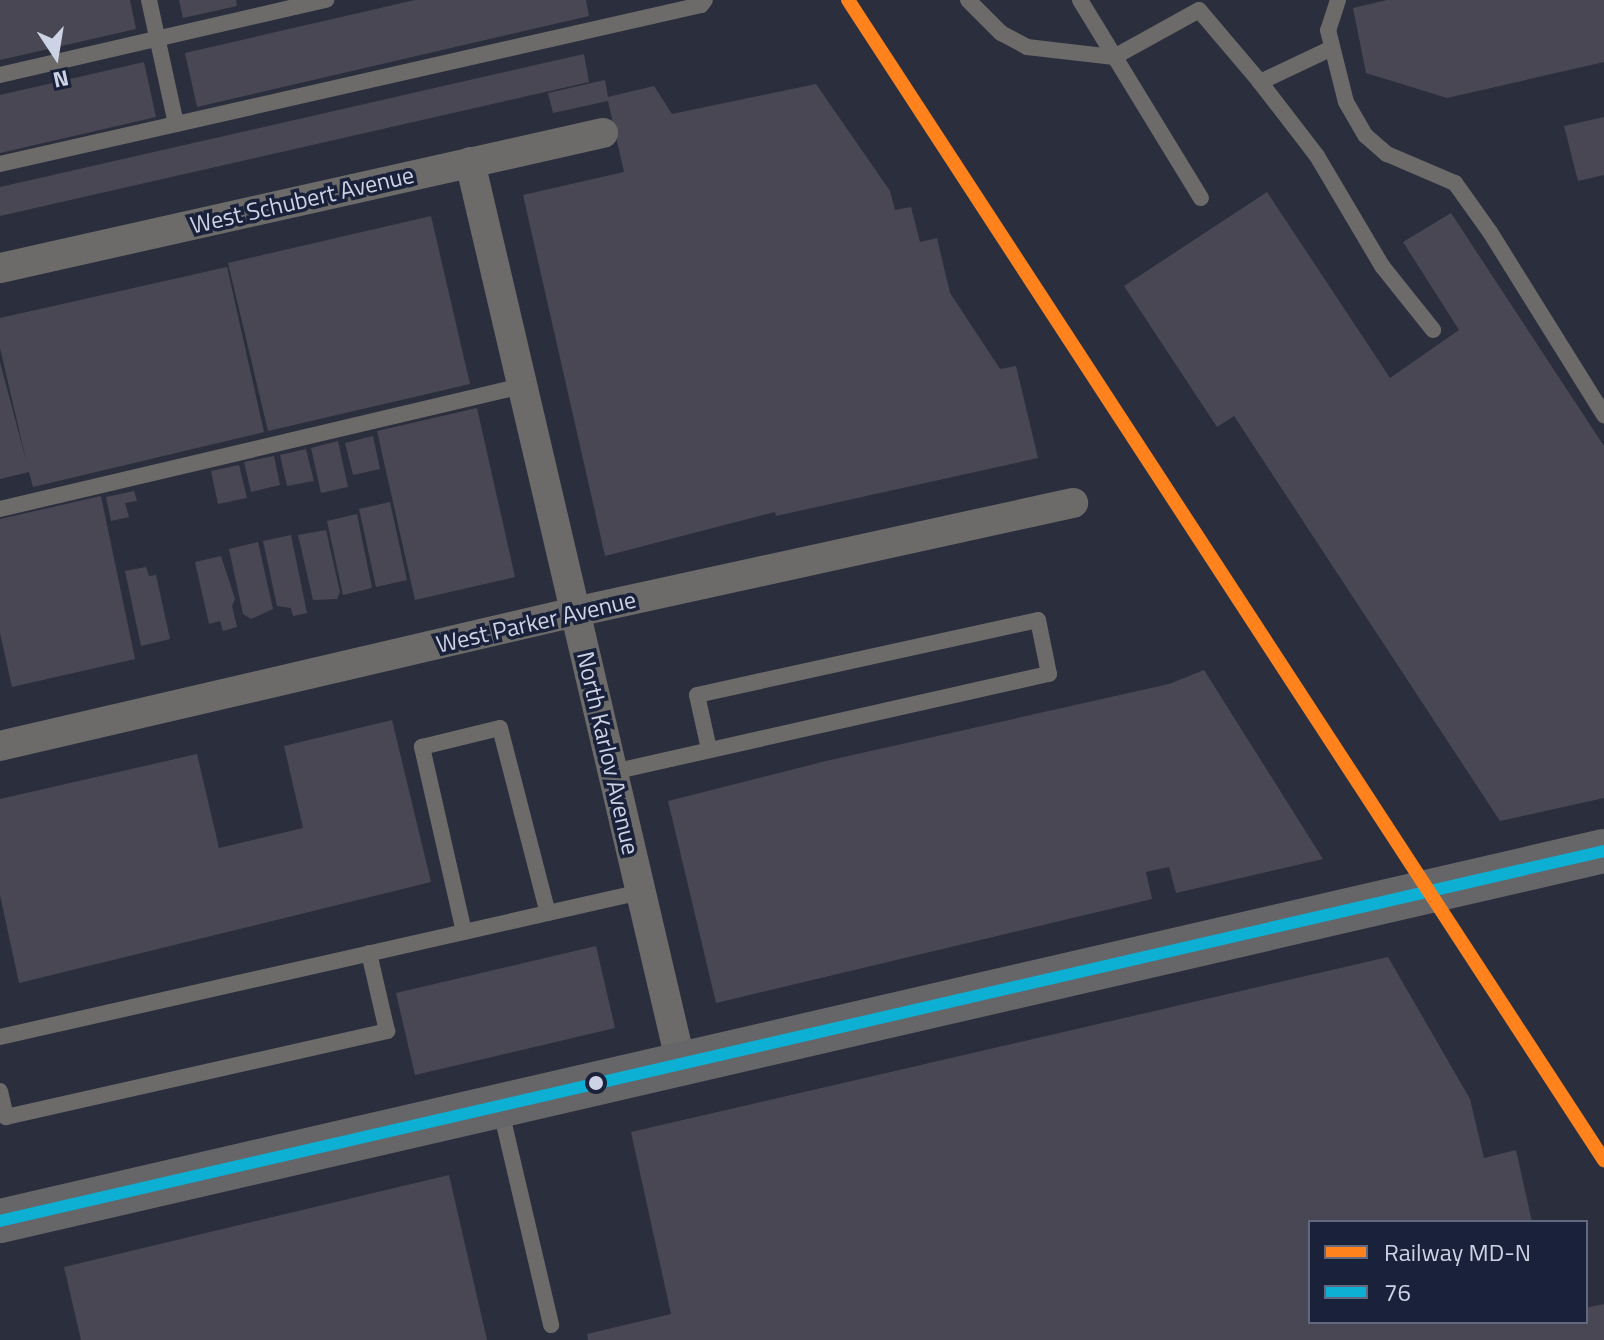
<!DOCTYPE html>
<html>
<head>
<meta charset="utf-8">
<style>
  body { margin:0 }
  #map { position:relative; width:1604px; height:1340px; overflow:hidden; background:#2b2f3d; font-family:"Titillium Web",sans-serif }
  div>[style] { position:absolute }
  .building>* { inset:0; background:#494754 }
  .lane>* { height:16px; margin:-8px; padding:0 8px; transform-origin:8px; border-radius:8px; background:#6c6b6a }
  .street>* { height:30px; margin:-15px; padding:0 15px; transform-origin:15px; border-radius:15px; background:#6c6b6a }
  .secondary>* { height:44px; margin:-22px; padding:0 22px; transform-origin:22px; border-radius:22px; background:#666567 }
  .bus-1>* { height:12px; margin:-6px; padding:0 6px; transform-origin:6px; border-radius:6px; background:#0dafd3 }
  .rail-1>* { height:14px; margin:-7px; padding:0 7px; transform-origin:7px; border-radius:7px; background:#ff821d }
  .dots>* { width:22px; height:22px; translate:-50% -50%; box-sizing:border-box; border:4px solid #1a213a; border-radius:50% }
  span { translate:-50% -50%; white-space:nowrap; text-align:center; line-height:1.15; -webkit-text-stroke:7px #1a213a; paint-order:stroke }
  .street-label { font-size:24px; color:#cdd3e4 }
  .legend { position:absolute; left:1308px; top:1220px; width:280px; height:104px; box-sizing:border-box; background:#1a213a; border:2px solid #62687e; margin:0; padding:10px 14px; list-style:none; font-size:24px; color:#cdd3e4 }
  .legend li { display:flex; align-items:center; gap:16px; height:40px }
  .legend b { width:40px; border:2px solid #62687e }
  .north { position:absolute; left:16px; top:16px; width:80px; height:80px; -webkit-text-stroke:6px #1a213a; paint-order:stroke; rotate:168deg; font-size:22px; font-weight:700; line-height:32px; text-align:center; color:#cdd3e4 }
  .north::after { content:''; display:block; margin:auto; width:28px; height:36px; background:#cdd3e4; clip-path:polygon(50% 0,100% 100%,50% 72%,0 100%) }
</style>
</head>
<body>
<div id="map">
  <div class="building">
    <div style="clip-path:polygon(0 0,130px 0,136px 29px,0 60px)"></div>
    <div style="clip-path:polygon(179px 0,236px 0,237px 6px,183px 18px)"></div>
    <div style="clip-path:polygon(415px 0,586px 0,589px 16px,197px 107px,185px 53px)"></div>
    <div style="clip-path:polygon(1387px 0,1604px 0,1604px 62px,1447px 98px,1366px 73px,1353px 8px)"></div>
    <div style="clip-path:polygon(584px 54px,589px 82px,0 216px,0 187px)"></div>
    <div style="clip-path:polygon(144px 62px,156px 117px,0 153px,0 95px)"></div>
    <div style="clip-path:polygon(605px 80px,608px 97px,654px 86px,672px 114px,816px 84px,890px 191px,895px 210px,911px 207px,920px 242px,937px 238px,950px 293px,1000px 369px,1016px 366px,1038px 458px,776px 516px,775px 512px,605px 556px,523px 195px,624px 172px,608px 101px,553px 113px,548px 93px)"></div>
    <div style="clip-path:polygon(1604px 117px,1604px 175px,1578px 181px,1564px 126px)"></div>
    <div style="clip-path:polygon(1267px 192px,1390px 378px,1459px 330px,1403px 242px,1451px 213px,1604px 446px,1604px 798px,1500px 821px,1234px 416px,1217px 427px,1124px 286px)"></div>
    <div style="clip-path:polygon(431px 216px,470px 384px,268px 431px,228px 263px)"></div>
    <div style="clip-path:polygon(227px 267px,264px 432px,33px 487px,29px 472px,0 479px,0 362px,27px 464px,0 348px,0 318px)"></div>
    <div style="clip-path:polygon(477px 408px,515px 577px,415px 600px,377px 431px)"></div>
    <div style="clip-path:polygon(373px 436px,380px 469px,353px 475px,345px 443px)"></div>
    <div style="clip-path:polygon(338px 441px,348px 487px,321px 493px,311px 448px)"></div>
    <div style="clip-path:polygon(306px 449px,314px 481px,287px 486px,280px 455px)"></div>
    <div style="clip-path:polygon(274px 456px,280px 485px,251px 492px,244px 462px)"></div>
    <div style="clip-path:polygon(239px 465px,247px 498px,218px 504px,211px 471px)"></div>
    <div style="clip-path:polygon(134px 491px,137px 501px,125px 503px,129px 517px,111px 521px,106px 497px)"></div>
    <div style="clip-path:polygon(101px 496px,135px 659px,12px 687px,0 633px,0 519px)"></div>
    <div style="clip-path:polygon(390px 502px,407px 580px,376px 587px,359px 509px)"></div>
    <div style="clip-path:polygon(357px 514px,372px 588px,343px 595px,327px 521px)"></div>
    <div style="clip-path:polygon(326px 530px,340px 592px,337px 599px,313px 600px,298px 535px)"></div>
    <div style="clip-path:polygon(291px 535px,307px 613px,293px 616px,291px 608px,277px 606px,263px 541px)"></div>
    <div style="clip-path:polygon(258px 542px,273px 609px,251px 619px,243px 614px,229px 549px)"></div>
    <div style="clip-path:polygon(221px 556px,235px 599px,232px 606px,237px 627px,223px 631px,220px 621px,209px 624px,195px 562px)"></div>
    <div style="clip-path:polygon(146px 567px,149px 576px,156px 575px,170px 639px,141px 646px,125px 571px)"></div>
    <div style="clip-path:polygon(1204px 670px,1323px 859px,1176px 893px,1169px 867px,1146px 872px,1152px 899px,716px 1003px,668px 801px,826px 761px,1169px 684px)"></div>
    <div style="clip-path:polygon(392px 720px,431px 882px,19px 983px,0 895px,0 799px,197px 754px,219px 848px,303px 828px,284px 746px)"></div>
    <div style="clip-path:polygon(596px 946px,615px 1028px,415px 1075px,396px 993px)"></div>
    <div style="clip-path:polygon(1388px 957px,1470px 1099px,1484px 1158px,1516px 1150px,1532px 1222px,1310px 1222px,1310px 1322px,1586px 1322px,1586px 1308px,1604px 1304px,1604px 1340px,588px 1340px,587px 1334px,671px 1314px,631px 1132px)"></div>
    <div style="clip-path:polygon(449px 1175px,487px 1340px,81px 1340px,64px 1267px)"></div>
  </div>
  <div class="lane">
    <div style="left:149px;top:0;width:127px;rotate:77.7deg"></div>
    <div style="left:968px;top:0;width:47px;rotate:45deg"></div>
    <div style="left:1001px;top:33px;width:30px;rotate:28deg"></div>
    <div style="left:1027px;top:47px;width:88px;rotate:6.6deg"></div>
    <div style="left:1114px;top:57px;width:97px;rotate:-28.9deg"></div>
    <div style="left:1199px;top:10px;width:94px;rotate:49.7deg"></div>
    <div style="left:1080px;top:0;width:232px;rotate:58.6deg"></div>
    <div style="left:1338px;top:0;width:32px;rotate:108deg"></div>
    <div style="left:1328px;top:30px;width:74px;rotate:76deg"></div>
    <div style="left:1346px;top:102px;width:39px;rotate:60deg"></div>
    <div style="left:1366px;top:136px;width:28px;rotate:41deg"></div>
    <div style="left:1387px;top:154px;width:74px;rotate:23.1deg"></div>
    <div style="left:1455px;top:183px;width:60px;rotate:54.5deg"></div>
    <div style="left:1490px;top:232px;width:216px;rotate:58.1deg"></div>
    <div style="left:1332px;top:48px;width:80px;rotate:154.7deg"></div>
    <div style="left:1260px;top:82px;width:93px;rotate:52.4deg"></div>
    <div style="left:1317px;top:156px;width:128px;rotate:59.4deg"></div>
    <div style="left:1382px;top:266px;width:82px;rotate:51.4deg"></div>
    <div style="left:0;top:75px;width:335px;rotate:-13deg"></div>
    <div style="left:0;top:164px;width:719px;rotate:-12.78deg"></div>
    <div style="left:701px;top:5px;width:6px;rotate:-51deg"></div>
    <div style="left:0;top:509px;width:536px;rotate:-13.26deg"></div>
    <div style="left:613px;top:772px;width:447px;rotate:-12.7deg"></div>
    <div style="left:1049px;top:674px;width:55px;rotate:-101.5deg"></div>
    <div style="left:1038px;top:620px;width:349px;rotate:167.6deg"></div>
    <div style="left:697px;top:695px;width:55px;rotate:77.5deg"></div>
    <div style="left:464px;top:932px;width:190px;rotate:-102.8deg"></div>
    <div style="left:422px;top:747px;width:80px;rotate:-13.7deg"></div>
    <div style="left:500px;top:728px;width:191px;rotate:75.5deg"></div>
    <div style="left:0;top:1037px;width:657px;rotate:-12.75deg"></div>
    <div style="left:0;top:1091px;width:27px;rotate:77deg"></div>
    <div style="left:6px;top:1117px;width:391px;rotate:-12.7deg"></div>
    <div style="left:387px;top:1031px;width:80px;rotate:-103deg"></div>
    <div style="left:500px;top:1107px;width:224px;rotate:76.8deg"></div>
  </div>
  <div class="street">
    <div style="left:470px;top:162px;width:926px;rotate:76.83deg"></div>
    <div style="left:0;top:268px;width:618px;rotate:-12.62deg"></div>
    <div style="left:0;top:746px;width:590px;rotate:-13.12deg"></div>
    <div style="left:575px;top:612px;width:510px;rotate:-12.35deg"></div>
  </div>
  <div class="secondary">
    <div style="left:0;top:1221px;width:1646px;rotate:-12.99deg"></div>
  </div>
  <div class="bus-1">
    <div style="left:0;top:1221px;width:1646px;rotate:-12.99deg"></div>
  </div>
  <div class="rail-1">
    <div style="left:848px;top:0;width:1385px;rotate:56.91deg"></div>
  </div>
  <div class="dots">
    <div style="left:596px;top:1083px;background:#cdd3e4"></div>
  </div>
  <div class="street-label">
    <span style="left:302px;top:200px;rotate:-13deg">West Schubert Avenue</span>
    <span style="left:536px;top:622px;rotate:-13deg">West Parker Avenue</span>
    <span style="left:608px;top:753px;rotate:77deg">North Karlov Avenue</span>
  </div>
  <ul class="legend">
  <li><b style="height:10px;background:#ff821d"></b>Railway MD-N</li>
  <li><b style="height:10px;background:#0dafd3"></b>76</li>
  </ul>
  <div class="north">N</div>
</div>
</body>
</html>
